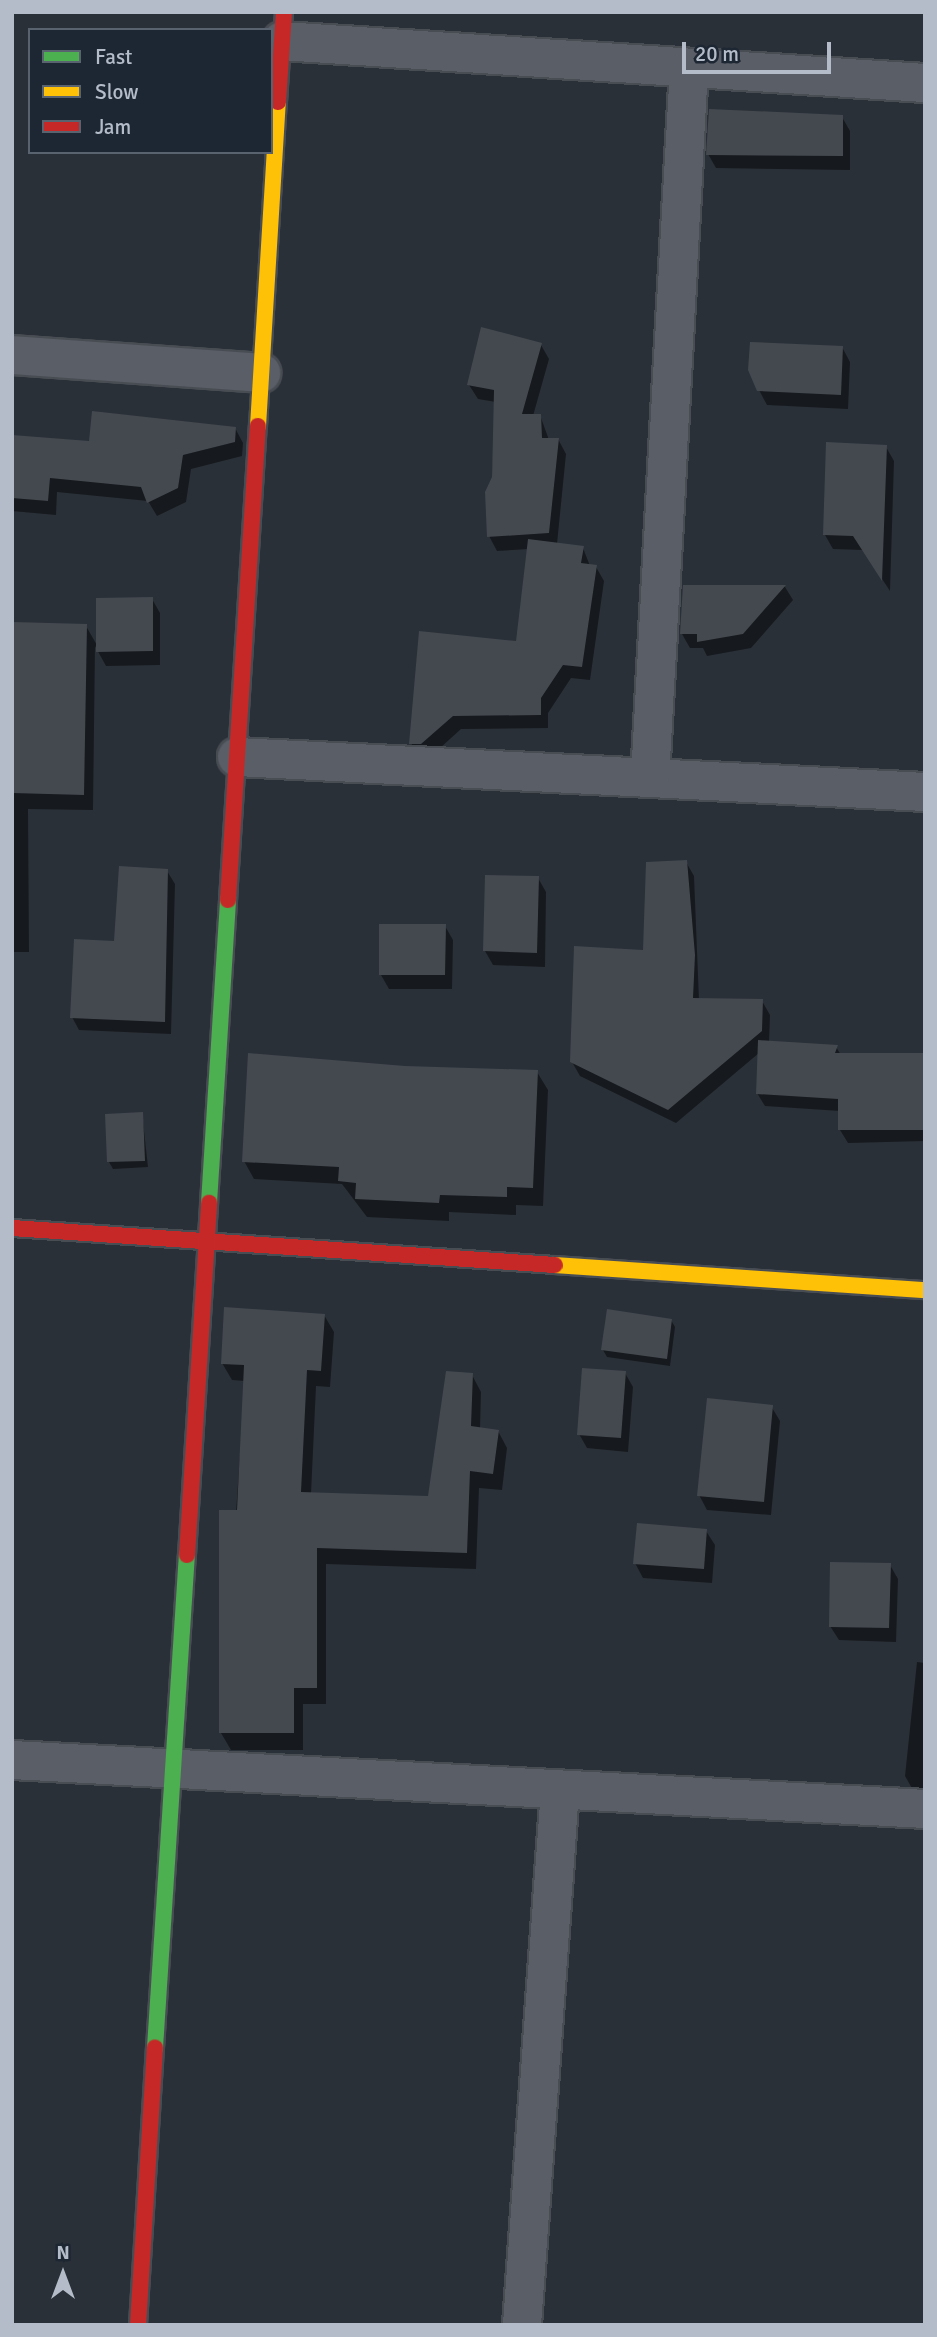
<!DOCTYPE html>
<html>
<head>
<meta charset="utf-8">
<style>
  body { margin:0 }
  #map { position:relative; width:937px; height:2337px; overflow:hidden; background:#2a3038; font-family:Signika,sans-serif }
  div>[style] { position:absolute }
  .shadow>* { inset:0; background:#0007 }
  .building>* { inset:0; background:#444950 }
  .roads { filter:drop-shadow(2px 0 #484c53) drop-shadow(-2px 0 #484c53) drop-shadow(0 2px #484c53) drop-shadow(0 -2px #484c53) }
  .street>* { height:38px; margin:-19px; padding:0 19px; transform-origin:19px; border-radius:19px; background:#5a5e66 }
  .fast>* { height:16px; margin:-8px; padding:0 8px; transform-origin:8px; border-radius:8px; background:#4caf50 }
  .slow>* { height:16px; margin:-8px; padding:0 8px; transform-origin:8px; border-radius:8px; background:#ffc107 }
  .jam>* { height:16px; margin:-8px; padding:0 8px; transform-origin:8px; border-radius:8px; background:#c62828 }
  span { translate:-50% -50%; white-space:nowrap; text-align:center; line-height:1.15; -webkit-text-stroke:5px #1d2633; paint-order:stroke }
  .frame { position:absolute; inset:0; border:14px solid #b4bcc9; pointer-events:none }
  .legend { position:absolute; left:28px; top:28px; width:245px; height:126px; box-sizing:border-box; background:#1d2633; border:2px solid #59626f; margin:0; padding:9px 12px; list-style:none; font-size:21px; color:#b4bcc9 }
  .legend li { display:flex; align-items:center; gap:14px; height:35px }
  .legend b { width:35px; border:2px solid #59626f }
  .north { position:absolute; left:28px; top:2239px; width:70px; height:70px; -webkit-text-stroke:5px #1d2633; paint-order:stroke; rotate:0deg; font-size:19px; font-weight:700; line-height:28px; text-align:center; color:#b4bcc9 }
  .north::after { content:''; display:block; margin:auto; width:24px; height:32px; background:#b4bcc9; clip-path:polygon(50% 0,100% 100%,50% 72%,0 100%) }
  .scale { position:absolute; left:682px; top:42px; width:149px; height:32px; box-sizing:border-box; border:4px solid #b4bcc9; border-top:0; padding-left:9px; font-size:21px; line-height:24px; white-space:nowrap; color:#b4bcc9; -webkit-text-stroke:5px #1d2633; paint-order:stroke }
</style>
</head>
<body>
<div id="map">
  <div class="shadow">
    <div style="clip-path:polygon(842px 117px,850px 131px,850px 170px,716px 168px,708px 154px)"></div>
    <div style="clip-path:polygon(541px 345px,549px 359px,533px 416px,540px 415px,549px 440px,558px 439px,566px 454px,557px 544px,583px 548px,590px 566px,596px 567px,604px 581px,590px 680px,571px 678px,548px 713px,548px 728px,461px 729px,429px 758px,419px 757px,411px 743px,518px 643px,529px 549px,497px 551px,489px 536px,496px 402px,478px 399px,469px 385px)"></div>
    <div style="clip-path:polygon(842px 347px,850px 362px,848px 409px,767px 405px,759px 390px)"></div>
    <div style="clip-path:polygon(235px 428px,243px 443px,242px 456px,191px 469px,186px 502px,157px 516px,148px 501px,57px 492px,56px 515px,12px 511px,12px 437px,91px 443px)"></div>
    <div style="clip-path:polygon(886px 447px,894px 461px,890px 591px,863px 550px,833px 549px,825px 535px)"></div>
    <div style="clip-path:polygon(684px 587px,785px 587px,793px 600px,751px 648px,707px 656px,703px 648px,690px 648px,682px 634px)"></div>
    <div style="clip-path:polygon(152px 599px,160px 613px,160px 665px,106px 666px,95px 646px,93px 810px,28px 809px,29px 952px,12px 952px,12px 623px,86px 626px,98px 647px)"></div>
    <div style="clip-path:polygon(686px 862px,694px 876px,699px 1000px,762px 1001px,770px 1015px,769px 1043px,836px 1047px,841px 1055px,925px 1055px,925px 1141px,848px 1143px,840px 1130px,840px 1111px,765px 1106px,757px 1093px,759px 1053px,676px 1123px,580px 1076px,572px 1062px,644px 952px)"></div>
    <div style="clip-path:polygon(167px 871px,175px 884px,171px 1034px,79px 1030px,72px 1017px,116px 943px)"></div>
    <div style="clip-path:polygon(538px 878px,546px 892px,545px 967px,493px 965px,485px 951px)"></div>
    <div style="clip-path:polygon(445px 926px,453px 940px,452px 989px,389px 989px,381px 975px)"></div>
    <div style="clip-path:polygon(405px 1068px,537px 1072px,548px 1090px,543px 1206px,516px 1205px,516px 1215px,449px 1212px,449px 1221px,367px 1217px,342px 1184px,254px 1179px,244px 1161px)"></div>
    <div style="clip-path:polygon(142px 1113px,148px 1167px,113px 1169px,109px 1162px)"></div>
    <div style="clip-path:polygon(324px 1315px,334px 1332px,330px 1387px,316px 1386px,311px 1494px,430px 1497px,472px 1375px,481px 1392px,480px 1429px,498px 1431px,507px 1448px,502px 1490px,479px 1488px,476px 1569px,326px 1564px,326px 1704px,303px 1704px,303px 1750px,231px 1750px,221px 1733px,245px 1381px,232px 1380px,222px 1363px)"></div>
    <div style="clip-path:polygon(671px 1320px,675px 1327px,670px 1366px,607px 1357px,603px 1350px)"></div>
    <div style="clip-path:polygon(625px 1373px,633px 1387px,628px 1452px,587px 1448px,579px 1434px)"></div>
    <div style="clip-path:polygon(771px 1406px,780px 1421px,771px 1515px,707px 1510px,699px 1495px)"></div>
    <div style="clip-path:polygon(706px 1531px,715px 1545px,712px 1583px,643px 1578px,635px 1563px)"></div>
    <div style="clip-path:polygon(890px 1565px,898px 1579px,896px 1642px,839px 1640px,830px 1626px)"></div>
    <div style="clip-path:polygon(917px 1662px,925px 1663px,925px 1791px,913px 1790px,905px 1776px)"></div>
  </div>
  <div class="building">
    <div style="clip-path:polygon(709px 109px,843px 115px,843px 156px,706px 155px)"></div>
    <div style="clip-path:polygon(481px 327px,542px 343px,522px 414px,541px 414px,542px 438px,559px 438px,549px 533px,487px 537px,485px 492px,492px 477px,494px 390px,467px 385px)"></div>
    <div style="clip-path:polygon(750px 342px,843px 346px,841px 395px,757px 391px,748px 370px)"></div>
    <div style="clip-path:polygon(92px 411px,236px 427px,235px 442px,183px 455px,178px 488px,147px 503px,141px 487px,50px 478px,48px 501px,12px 498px,12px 435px,89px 441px)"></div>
    <div style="clip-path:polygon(826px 442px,887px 445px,882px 581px,853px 536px,823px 535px)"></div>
    <div style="clip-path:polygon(528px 539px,584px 546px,581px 563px,597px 565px,582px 667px,563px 665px,541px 698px,541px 715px,453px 716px,421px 744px,409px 744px,419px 631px,516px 641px)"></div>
    <div style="clip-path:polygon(683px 585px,786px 585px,743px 634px,697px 642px,697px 634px,680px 634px)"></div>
    <div style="clip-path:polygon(153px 597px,153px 651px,96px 652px,96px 598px)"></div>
    <div style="clip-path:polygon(12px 622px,87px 624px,84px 795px,12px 793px)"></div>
    <div style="clip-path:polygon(687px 860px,695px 955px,693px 998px,763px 999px,762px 1031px,668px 1110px,570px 1062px,574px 946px,643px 950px,646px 862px)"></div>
    <div style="clip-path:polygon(119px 866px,168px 869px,165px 1022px,70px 1018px,74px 939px,114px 941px)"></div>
    <div style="clip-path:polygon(485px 875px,539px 876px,537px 953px,483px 951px)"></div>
    <div style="clip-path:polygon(379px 924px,446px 924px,445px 975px,379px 975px)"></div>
    <div style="clip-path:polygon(758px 1040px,838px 1045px,835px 1053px,925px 1053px,925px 1130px,838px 1130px,838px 1099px,756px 1094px)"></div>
    <div style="clip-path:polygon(248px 1053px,405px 1066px,538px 1070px,533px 1188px,507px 1187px,507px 1197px,440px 1195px,439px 1203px,355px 1199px,356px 1183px,338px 1181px,339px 1167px,242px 1162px)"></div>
    <div style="clip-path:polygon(143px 1112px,145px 1161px,107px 1162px,105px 1114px)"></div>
    <div style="clip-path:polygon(224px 1307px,325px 1314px,321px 1371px,307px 1370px,301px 1492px,428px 1496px,446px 1371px,473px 1373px,471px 1426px,499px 1430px,493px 1474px,470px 1471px,467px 1553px,317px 1548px,317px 1688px,294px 1688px,294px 1733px,219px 1733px,219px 1510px,237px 1510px,244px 1365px,221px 1364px)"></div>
    <div style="clip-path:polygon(607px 1309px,672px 1319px,667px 1359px,601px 1350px)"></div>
    <div style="clip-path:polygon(582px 1368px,626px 1371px,621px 1438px,577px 1435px)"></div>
    <div style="clip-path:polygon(707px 1398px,773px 1405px,764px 1502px,697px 1496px)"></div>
    <div style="clip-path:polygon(637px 1523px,707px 1529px,704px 1569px,633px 1564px)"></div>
    <div style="clip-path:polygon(830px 1562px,891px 1563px,889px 1628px,829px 1627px)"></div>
  </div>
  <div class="roads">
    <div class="street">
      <div style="left:282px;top:41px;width:644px;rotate:3.74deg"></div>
      <div style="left:12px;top:355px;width:250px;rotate:4.1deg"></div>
      <div style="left:237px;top:757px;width:689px;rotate:2.91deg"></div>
      <div style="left:650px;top:778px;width:711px;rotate:-86.86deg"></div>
      <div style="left:12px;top:1760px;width:914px;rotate:3.07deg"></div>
      <div style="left:522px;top:2325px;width:537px;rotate:-85.94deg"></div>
    </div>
    <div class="fast">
      <div style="left:209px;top:1203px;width:304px;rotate:-86.4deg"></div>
      <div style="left:155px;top:2048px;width:494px;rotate:-86.3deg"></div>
    </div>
    <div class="slow">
      <div style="left:258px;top:426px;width:325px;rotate:-86.5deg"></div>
      <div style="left:555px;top:1265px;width:371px;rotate:3.9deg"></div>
    </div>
    <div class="jam">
      <div style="left:278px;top:102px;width:90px;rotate:-86.2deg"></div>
      <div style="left:228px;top:900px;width:475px;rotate:-86.4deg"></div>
      <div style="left:12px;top:1228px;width:544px;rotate:3.9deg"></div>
      <div style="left:187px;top:1555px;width:353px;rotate:-86.4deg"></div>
      <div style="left:138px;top:2325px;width:278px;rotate:-86.5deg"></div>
    </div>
  </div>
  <div class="frame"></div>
  <ul class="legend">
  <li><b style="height:9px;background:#4caf50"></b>Fast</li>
  <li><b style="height:9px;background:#ffc107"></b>Slow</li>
  <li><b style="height:9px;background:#c62828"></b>Jam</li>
  </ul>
  <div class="north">N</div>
  <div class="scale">20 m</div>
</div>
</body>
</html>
